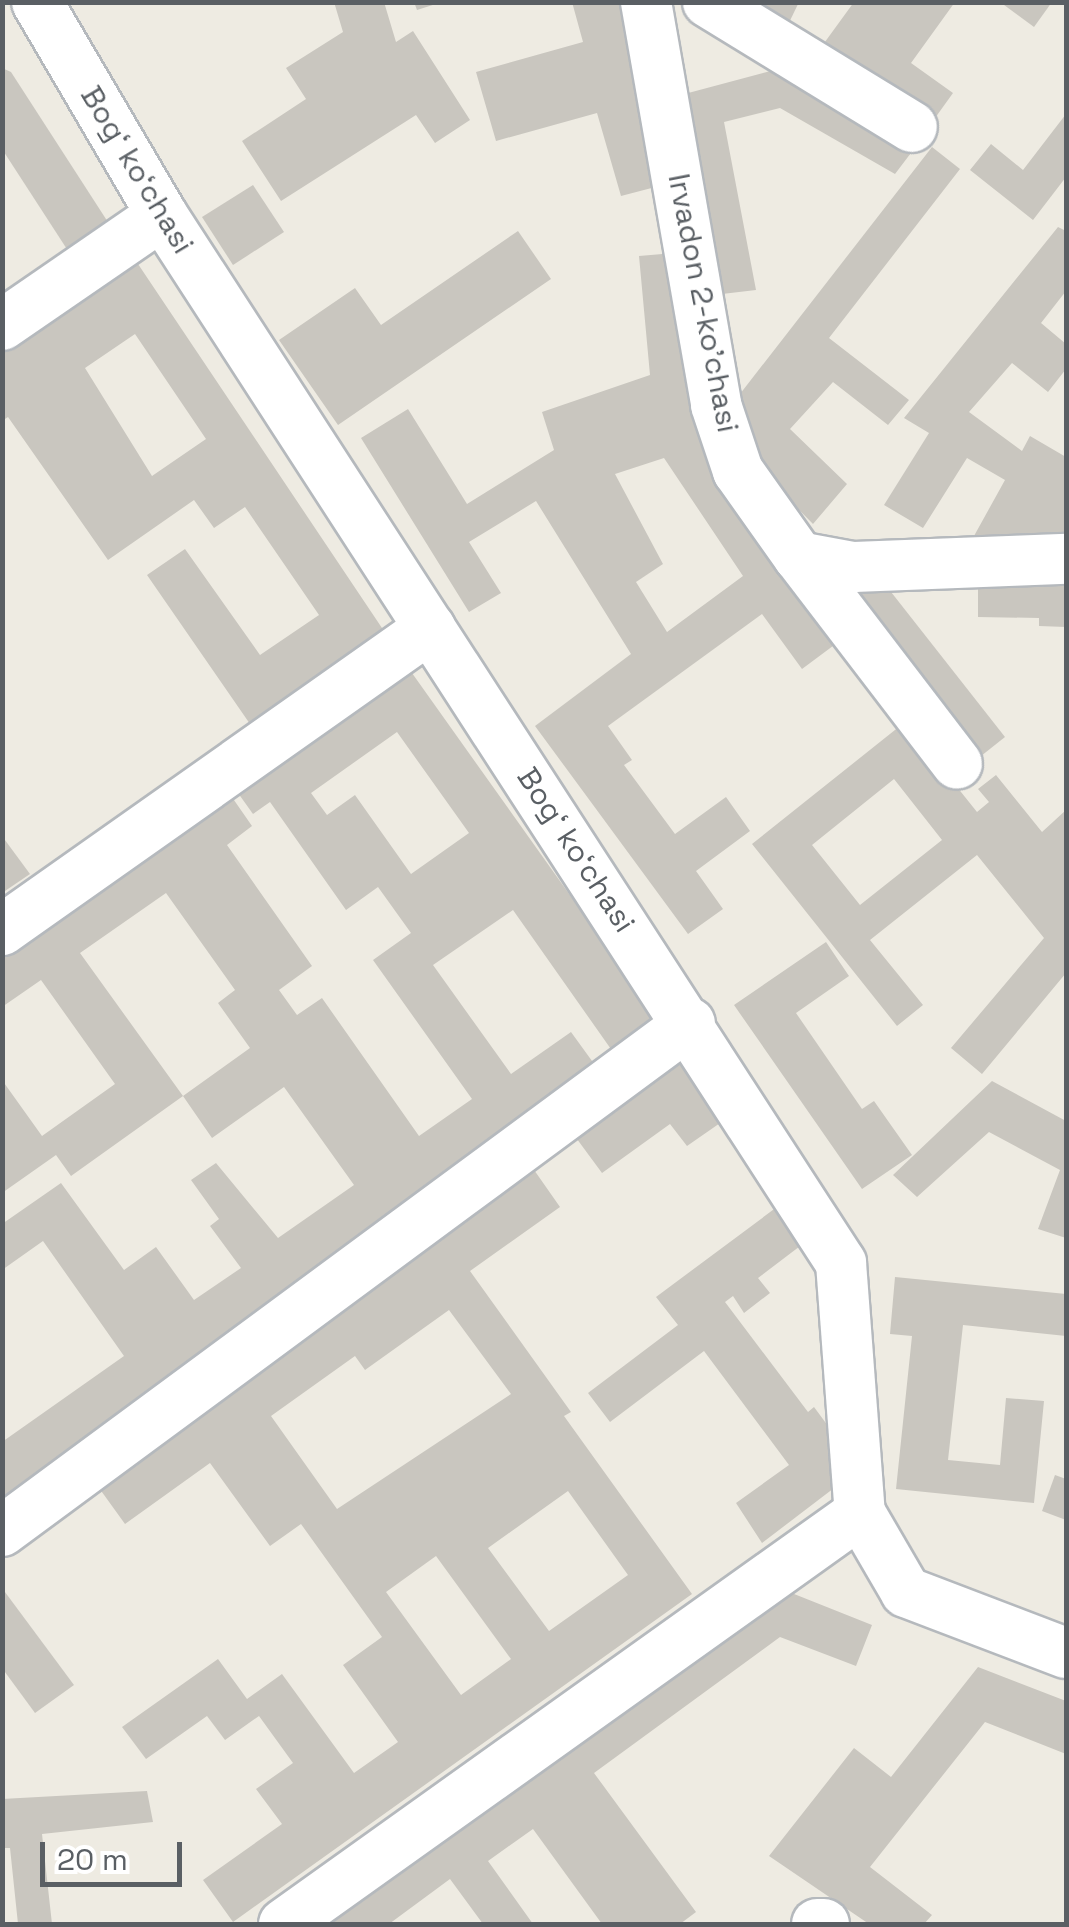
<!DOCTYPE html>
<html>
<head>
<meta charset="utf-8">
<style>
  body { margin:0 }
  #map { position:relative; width:1069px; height:1927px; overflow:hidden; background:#eeebe2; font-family:"Space Grotesk",sans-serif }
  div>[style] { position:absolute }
  .building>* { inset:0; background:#c9c6bf }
  .roads { filter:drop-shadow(2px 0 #b5b9bd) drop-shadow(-2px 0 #b5b9bd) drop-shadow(0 2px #b5b9bd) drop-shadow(0 -2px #b5b9bd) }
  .street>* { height:50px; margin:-25px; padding:0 25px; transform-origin:25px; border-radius:25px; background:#fff }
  span { translate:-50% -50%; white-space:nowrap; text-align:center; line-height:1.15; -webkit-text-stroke:8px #fff; paint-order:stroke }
  .street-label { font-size:30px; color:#5a5f64 }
  .frame { position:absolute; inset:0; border:5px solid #5a5f64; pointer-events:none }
  .scale { position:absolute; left:40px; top:1842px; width:142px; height:45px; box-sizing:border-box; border:5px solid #5a5f64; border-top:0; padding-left:12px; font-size:30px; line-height:35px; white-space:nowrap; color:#5a5f64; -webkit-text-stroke:8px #fff; paint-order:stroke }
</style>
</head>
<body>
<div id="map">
  <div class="building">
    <div style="clip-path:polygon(334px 2px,384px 2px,396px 42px,413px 31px,470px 120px,435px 143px,416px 115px,281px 201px,242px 141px,306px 99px,286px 68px,343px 32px)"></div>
    <div style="clip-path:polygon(414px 2px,439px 2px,439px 3px,417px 10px)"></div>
    <div style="clip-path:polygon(572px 2px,623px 2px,643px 71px,631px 74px,663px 185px,621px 196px,597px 113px,496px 141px,476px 72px,583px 42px)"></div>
    <div style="clip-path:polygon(733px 2px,799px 2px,785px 31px)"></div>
    <div style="clip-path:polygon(854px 2px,955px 2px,911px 63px,953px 93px,930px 125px,822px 46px)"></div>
    <div style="clip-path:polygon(1000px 2px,1052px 2px,1034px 27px)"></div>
    <div style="clip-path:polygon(2px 68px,11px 72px,115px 233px,74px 260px,2px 149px)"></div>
    <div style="clip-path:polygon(782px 68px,917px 145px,895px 174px,780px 108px,724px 122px,756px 290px,722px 294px,677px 96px)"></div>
    <div style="clip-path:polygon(1066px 114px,1066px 177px,1033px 220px,970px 170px,991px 144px,1023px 170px)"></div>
    <div style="clip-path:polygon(932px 147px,960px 169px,829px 338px,909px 400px,888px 425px,833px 382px,790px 429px,847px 484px,813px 524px,754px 464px,740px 394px)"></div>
    <div style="clip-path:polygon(253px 185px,284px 232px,233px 265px,202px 217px)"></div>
    <div style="clip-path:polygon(1058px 227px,1066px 231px,1066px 291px,1041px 323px,1066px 344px,1066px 369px,1048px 392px,1012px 363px,969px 412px,1022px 451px,1030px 436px,1066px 457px,1066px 535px,969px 545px,1005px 480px,967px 458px,923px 528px,884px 505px,929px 433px,904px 418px)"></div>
    <div style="clip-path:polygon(518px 231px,551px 279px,338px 425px,279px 340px,355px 288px,381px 325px)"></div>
    <div style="clip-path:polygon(evenodd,686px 252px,701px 409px,845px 637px,802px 669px,762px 614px,608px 726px,632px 760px,624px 765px,675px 834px,726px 797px,750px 831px,696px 871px,723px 909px,688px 934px,535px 726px,631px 654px,536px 501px,469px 542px,501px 593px,469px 612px,361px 438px,408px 409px,467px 504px,554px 450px,542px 412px,650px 375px,639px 256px,686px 252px,664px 458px,743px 576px,667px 632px,636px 582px,663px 564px,615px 474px,664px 458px)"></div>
    <div style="clip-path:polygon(evenodd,136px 261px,384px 631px,250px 724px,147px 575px,185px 549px,260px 655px,319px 615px,245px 507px,214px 528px,194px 500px,108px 560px,8px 417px,2px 421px,2px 353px,136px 261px,135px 334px,206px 439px,152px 476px,85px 368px,135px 334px)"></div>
    <div style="clip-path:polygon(978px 574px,1066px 576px,1066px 627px,1039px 626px,1039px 618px,978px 617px)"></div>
    <div style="clip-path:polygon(884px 583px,1005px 737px,976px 760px,846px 595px)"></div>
    <div style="clip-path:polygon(evenodd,407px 666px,658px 1019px,613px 1052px,513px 910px,433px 965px,511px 1074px,571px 1032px,600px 1072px,2px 1503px,2px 1442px,124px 1356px,43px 1241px,2px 1270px,2px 1224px,61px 1183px,124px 1270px,156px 1247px,194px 1300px,241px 1268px,210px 1226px,219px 1219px,191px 1180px,216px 1163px,278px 1238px,354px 1185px,284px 1087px,212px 1138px,183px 1096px,71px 1176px,56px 1155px,2px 1193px,2px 1080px,42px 1136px,115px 1084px,41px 980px,2px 1007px,2px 948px,227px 790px,252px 826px,227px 845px,312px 966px,279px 990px,297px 1015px,322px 998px,419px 1136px,472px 1099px,373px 960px,411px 933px,378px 887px,346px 910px,270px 802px,253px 814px,238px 793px,407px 666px,397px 732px,469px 833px,411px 874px,355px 795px,327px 815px,311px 793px,397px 732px,407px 666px,166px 893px,235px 990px,218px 1003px,250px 1048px,183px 1096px,80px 953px,166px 893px)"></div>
    <div style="clip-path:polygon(evenodd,905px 722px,977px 812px,989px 802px,978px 789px,996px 775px,1042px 832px,1066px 810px,1066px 973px,982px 1074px,951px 1048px,1044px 938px,977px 855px,870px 940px,923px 1005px,897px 1026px,752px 844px,905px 722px,894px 779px,942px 840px,860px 905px,812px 845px,894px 779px)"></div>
    <div style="clip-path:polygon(2px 836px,30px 874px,2px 893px)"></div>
    <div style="clip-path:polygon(826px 942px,849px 976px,796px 1013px,862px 1109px,874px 1101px,912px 1155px,862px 1189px,734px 1005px)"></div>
    <div style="clip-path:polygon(678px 1059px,723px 1121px,687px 1146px,670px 1124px,602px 1173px,574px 1135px)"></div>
    <div style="clip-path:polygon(992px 1081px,1066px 1121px,1066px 1238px,1038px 1229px,1060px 1170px,989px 1132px,917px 1197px,893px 1175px)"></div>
    <div style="clip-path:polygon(evenodd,532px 1167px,560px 1207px,470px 1271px,571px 1412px,564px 1416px,692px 1594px,233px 1922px,203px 1880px,282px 1824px,256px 1789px,293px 1763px,259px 1716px,225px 1740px,207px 1716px,146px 1759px,122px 1727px,218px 1659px,247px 1699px,282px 1674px,354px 1773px,398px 1742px,343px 1665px,382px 1637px,301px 1524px,270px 1546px,210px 1463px,125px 1524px,94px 1481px,532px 1167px,449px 1310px,511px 1394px,337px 1509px,271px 1416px,355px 1356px,365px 1370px,449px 1310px,532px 1167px,568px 1491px,628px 1575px,549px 1631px,488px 1548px,568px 1491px,532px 1167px,436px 1556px,511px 1659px,461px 1695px,386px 1592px,436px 1556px)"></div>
    <div style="clip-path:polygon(785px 1201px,812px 1237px,758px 1278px,770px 1293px,744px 1313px,733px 1296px,725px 1302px,808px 1412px,814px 1407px,834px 1434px,838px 1485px,762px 1543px,736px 1503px,789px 1465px,704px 1351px,610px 1422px,588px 1393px,678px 1325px,656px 1297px)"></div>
    <div style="clip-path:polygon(895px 1277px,1066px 1294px,1066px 1336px,963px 1325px,948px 1460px,1000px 1465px,1006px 1398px,1044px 1401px,1034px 1503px,896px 1489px,912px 1336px,890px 1334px)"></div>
    <div style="clip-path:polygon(1055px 1475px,1066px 1479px,1066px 1520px,1042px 1511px)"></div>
    <div style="clip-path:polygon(774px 1586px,872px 1625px,856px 1666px,780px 1637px,594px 1773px,696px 1912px,680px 1924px,602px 1924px,533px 1829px,488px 1861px,533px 1924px,483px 1924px,450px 1879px,389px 1924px,311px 1924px)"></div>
    <div style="clip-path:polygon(2px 1588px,74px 1685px,35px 1713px,2px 1668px)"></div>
    <div style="clip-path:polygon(978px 1667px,1066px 1701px,1066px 1754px,985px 1722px,870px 1867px,932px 1915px,924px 1924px,869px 1924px,769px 1856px,854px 1748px,891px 1777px)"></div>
    <div style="clip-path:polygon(147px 1791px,153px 1822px,42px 1834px,52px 1924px,18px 1924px,10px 1848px,2px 1848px,2px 1799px)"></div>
  </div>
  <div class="roads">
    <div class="street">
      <div style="left:37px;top:2px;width:247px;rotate:59.6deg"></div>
      <div style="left:162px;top:215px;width:1249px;rotate:57.06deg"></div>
      <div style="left:841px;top:1263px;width:251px;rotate:85.7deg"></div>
      <div style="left:860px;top:1513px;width:91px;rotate:59.8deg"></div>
      <div style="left:906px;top:1592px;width:171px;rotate:20.9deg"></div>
      <div style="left:646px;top:2px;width:409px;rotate:80.1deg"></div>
      <div style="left:716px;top:405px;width:70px;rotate:71.6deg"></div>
      <div style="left:738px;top:471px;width:105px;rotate:54.7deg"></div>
      <div style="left:799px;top:557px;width:55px;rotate:10.5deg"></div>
      <div style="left:853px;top:567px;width:213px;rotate:-2.2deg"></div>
      <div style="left:708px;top:2px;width:239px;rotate:31.5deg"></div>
      <div style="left:2px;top:325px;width:194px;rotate:-34.5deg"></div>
      <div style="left:799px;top:557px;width:260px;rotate:52.6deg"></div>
      <div style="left:2px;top:930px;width:524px;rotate:-35.21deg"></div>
      <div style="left:2px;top:1531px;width:855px;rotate:-36.44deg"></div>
      <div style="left:284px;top:1924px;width:708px;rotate:-35.51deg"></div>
      <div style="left:817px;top:1924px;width:7px"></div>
    </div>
  </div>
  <div class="street-label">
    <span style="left:137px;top:170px;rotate:59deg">Bogʻ koʻchasi</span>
    <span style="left:703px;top:303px;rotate:79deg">Irvadon 2-koʼchasi</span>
    <span style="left:576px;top:850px;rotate:57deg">Bogʻ koʻchasi</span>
  </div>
  <div class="frame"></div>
  <div class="scale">20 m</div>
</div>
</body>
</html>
